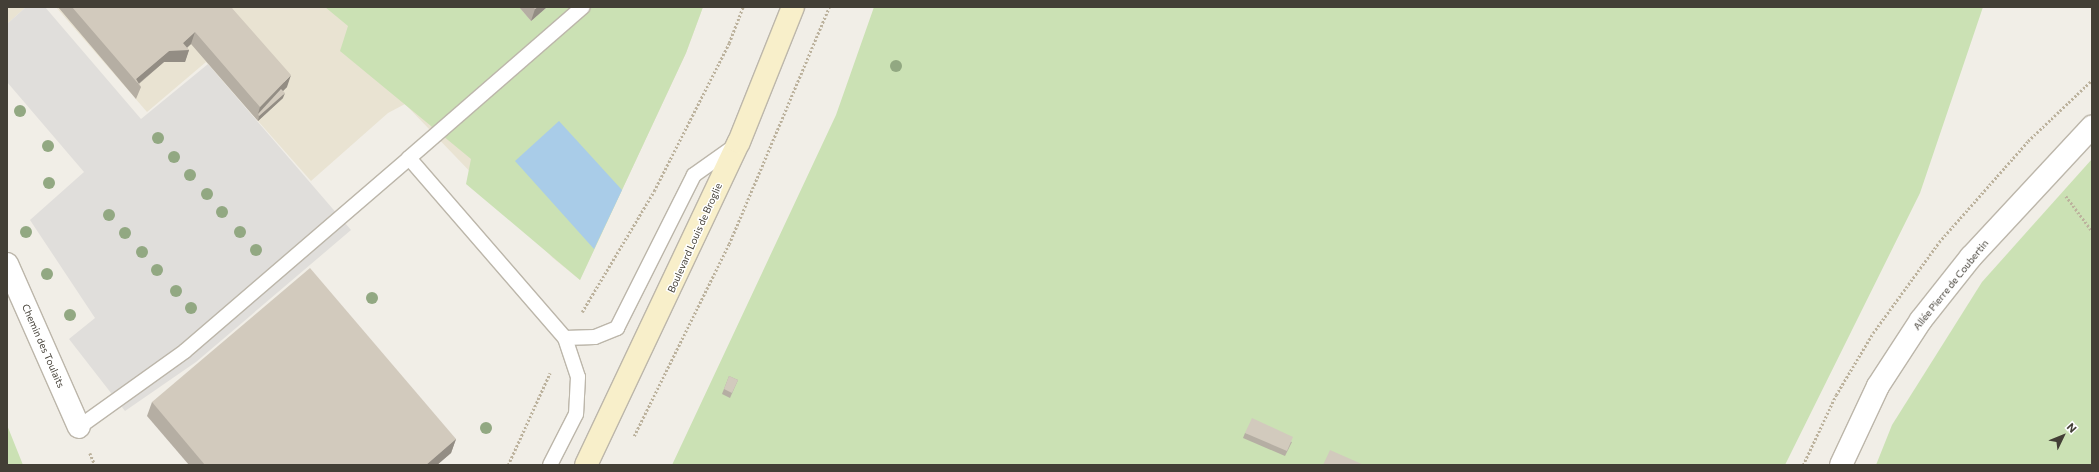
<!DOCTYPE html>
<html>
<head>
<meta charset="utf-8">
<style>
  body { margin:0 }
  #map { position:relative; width:2099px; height:472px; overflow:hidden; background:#f1eee7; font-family:Commissioner,sans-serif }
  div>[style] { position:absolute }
  .education>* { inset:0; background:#e9e3d2 }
  .green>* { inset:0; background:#cbe1b4 }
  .parking>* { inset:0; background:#e0dedb }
  .water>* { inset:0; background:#a9cce8 }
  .path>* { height:2.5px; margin-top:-1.25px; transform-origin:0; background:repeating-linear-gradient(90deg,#bcb29d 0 2px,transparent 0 4px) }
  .roads { filter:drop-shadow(1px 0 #bcb6aa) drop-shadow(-1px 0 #bcb6aa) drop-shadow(0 1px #bcb6aa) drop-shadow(0 -1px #bcb6aa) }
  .service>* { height:14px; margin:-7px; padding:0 7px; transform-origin:7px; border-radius:7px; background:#fff }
  .minor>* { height:22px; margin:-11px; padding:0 11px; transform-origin:11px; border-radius:11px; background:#fff }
  .secondary>* { height:22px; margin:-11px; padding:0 11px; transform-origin:11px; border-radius:11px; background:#f8efca }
  .trees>* { width:12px; height:12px; margin:-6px; border-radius:50%; background:#92a882 }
  .wall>* { inset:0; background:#b5aea3 }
  .shaded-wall>* { inset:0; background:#938d84 }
  .building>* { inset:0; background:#d2cabd }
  span { translate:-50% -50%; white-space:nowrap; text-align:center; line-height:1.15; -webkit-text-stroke:3px #fff; paint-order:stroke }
  .street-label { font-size:10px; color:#433f36 }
  .frame { position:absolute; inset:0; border:8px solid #433f36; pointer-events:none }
  .north { position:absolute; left:2043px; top:416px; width:40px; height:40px; -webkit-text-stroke:3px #fff; paint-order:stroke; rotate:47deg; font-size:11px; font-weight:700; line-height:16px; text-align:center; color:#433f36 }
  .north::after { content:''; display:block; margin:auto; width:14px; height:18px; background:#433f36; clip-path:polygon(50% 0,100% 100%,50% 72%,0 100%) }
</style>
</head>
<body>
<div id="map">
  <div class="education">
    <div style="clip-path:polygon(7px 7px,26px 7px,7px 24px)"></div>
    <div style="clip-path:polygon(56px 7px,703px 7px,686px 53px,580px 280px,553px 258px,405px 104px,388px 113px,311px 181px,206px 62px,147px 112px)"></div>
  </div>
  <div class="green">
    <div style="clip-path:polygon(325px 7px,519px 7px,531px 21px,547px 7px,703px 7px,686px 53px,580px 280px,466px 184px,471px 159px,340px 51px,348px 26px)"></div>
    <div style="clip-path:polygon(874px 7px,1983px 7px,1920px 193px,1785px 465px,672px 465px,836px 115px)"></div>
    <div style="clip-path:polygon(2092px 159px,2092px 465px,1876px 465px,1892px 425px,1982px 282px)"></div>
    <div style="clip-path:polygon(7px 425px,23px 465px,7px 465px)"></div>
  </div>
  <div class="parking">
    <div style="clip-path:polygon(26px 7px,45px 7px,141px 119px,208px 64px,351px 230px,196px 362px,125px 411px,69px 339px,95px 318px,30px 220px,84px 172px,7px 82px,7px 24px)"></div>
  </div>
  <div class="water">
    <div style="clip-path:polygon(559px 121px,622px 190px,594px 249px,515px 161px)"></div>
  </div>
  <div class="path">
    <div style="left:2066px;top:196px;width:44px;rotate:53.4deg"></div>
    <div style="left:582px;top:312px;width:141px;rotate:-59.2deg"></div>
    <div style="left:654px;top:191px;width:166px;rotate:-63.1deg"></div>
    <div style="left:729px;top:43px;width:39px;rotate:-69deg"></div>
    <div style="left:634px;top:436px;width:214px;rotate:-63.7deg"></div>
    <div style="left:729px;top:244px;width:257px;rotate:-67.1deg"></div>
    <div style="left:90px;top:453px;width:13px;rotate:67deg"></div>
    <div style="left:508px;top:465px;width:101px;rotate:-65.5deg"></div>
    <div style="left:1803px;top:465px;width:77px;rotate:-64.8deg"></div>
    <div style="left:1836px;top:395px;width:72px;rotate:-59.2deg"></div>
    <div style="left:1873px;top:333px;width:112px;rotate:-54deg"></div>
    <div style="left:1939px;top:242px;width:135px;rotate:-48.6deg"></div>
    <div style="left:2028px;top:141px;width:88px;rotate:-43.6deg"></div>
  </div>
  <div class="roads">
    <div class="service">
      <div style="left:409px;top:158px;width:230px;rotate:-41deg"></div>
      <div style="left:565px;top:338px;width:30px;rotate:-2deg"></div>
      <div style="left:595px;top:337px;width:24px;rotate:-22deg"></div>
      <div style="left:617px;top:328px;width:171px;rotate:-63.3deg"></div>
      <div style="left:694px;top:175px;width:50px;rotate:-35.3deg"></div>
      <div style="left:79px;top:427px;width:130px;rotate:-35.6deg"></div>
      <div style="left:185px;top:351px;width:296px;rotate:-40.7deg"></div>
      <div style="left:409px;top:158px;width:238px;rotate:49.1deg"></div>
      <div style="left:565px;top:338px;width:41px;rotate:71.6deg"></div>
      <div style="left:578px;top:377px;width:37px;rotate:93deg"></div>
      <div style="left:576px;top:414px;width:57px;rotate:117deg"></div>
    </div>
    <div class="minor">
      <div style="left:7px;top:264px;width:178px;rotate:66.2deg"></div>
      <div style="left:1841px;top:465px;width:87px;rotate:-64.9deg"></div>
      <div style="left:1878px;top:386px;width:79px;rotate:-56.9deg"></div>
      <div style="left:1921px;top:320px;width:80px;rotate:-51.6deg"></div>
      <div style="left:1971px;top:257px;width:178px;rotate:-47.1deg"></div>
    </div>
    <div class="secondary">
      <div style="left:586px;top:465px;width:357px;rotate:-64.7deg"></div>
      <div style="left:739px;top:142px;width:145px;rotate:-68.2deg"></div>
    </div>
  </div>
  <div class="trees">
    <div style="left:896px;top:66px"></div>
    <div style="left:20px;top:111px"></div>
    <div style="left:158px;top:138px"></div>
    <div style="left:48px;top:146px"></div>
    <div style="left:174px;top:157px"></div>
    <div style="left:190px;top:175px"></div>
    <div style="left:49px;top:183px"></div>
    <div style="left:207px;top:194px"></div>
    <div style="left:222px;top:212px"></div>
    <div style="left:109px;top:215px"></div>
    <div style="left:26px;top:232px"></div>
    <div style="left:240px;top:232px"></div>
    <div style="left:125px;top:233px"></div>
    <div style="left:256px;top:250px"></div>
    <div style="left:142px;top:252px"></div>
    <div style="left:157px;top:270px"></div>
    <div style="left:47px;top:274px"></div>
    <div style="left:176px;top:291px"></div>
    <div style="left:372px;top:298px"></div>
    <div style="left:191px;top:308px"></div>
    <div style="left:70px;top:315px"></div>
    <div style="left:486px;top:428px"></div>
  </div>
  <div class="wall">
    <div style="clip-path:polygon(58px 7px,231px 7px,287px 87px,283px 91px,283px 98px,258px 121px,191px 44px,187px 48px,189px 50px,185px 62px,164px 62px,139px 84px,141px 87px,136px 99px)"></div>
    <div style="clip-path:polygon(519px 7px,547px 7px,531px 21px)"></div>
    <div style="clip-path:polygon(729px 376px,738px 380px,730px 398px,722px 394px)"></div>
    <div style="clip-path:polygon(152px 402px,456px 439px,451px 453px,437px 465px,189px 465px,147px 416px)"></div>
    <div style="clip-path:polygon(1245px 433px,1292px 442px,1285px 456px,1243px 438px)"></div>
  </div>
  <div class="shaded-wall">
    <div style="clip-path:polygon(538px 7px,547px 7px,531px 21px,535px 9px)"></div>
    <div style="clip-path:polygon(195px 32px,191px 44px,184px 50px,189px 50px,185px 62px,164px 62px,138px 84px,136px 79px,169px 51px,183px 43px)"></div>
    <div style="clip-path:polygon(291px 75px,287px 87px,259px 115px,258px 114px,260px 107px)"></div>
    <div style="clip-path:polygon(285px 93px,283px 98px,258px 121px,259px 116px)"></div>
    <div style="clip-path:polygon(456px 439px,451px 453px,437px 465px,426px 465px)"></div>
  </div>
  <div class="building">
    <div style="clip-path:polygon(72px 7px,231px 7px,291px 75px,260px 107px,195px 32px,183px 43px,189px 50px,169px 51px,136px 79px,141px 87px)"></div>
    <div style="clip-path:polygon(533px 7px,538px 7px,535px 9px)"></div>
    <div style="clip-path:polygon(281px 89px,285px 93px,259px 116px,258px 114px)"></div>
    <div style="clip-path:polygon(310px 268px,456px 439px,426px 465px,205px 465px,152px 402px)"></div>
    <div style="clip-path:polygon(729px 376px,738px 380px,732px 393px,724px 389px)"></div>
    <div style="clip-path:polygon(1252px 418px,1293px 437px,1287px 451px,1245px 433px)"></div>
    <div style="clip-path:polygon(1330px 450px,1364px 465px,1323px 465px)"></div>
  </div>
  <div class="street-label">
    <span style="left:695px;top:238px;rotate:-66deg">Boulevard Louis de Broglie</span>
    <span style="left:1951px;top:285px;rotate:-51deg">Allée Pierre de Coubertin</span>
    <span style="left:43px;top:346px;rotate:66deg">Chemin des Toulaits</span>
  </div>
  <div class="frame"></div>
  <div class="north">N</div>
</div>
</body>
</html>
